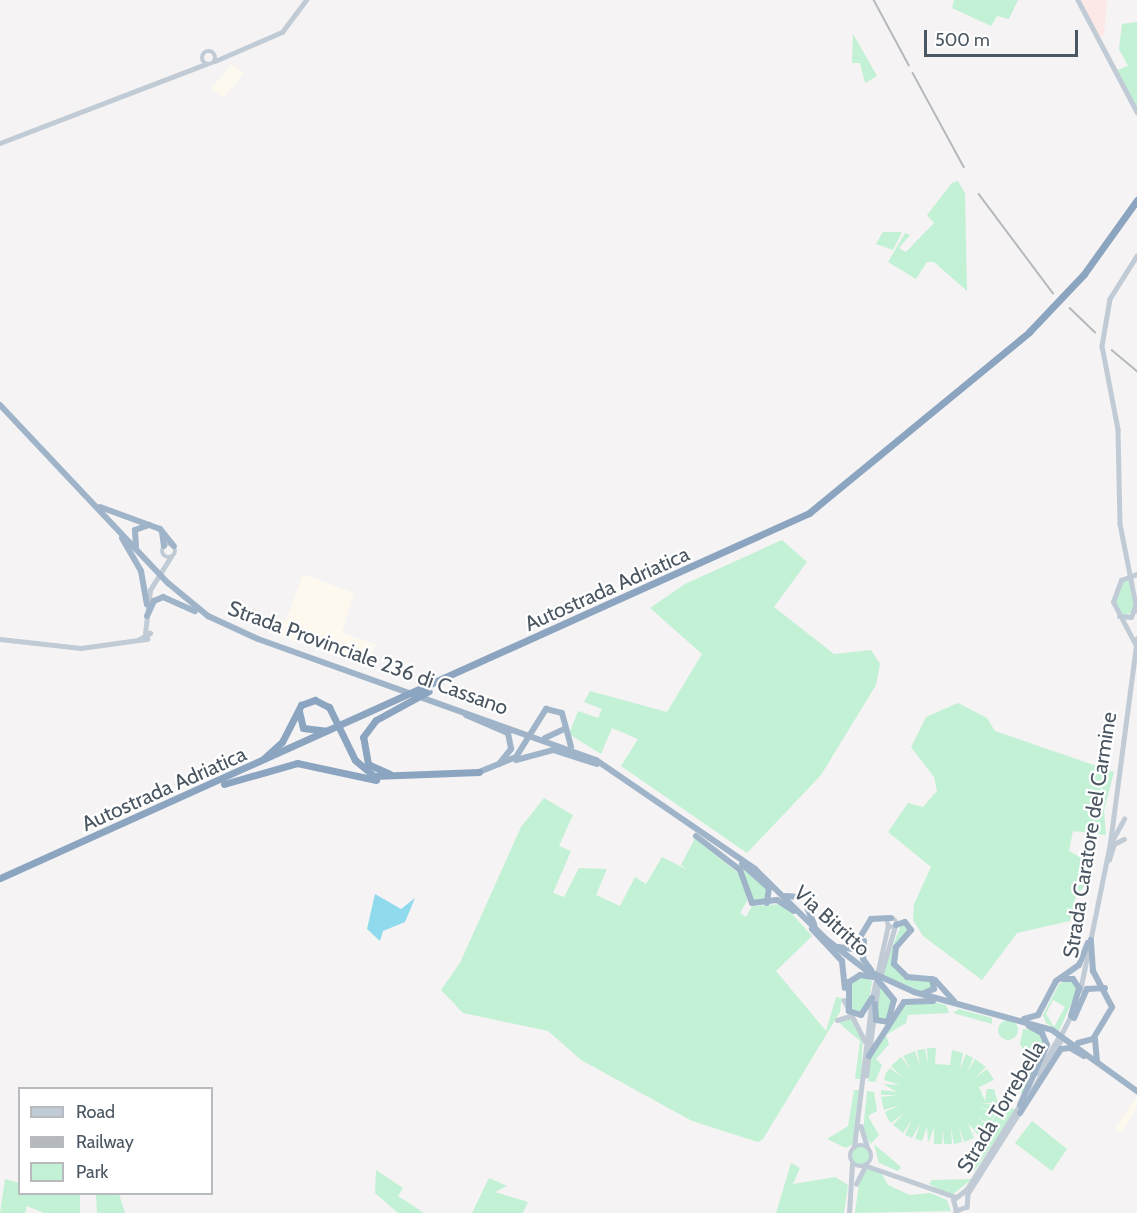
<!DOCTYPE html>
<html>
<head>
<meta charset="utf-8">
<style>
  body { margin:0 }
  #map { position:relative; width:1137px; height:1213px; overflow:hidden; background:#f5f3f3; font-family:Cabin,sans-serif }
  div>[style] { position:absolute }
  .commercial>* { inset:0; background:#fdf9ef }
  .medical>* { inset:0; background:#fce8e6 }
  .green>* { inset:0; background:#c3f1d5 }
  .round { border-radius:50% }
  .water>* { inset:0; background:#90daee }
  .secondary>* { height:4.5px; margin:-2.25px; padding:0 2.25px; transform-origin:2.25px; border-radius:2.25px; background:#c1cbd6 }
  .secondary>.ring { margin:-2.25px; padding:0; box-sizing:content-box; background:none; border:4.5px solid #c1cbd6; border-radius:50% }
  .trunk>* { height:6px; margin:-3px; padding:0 3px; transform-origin:3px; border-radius:3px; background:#9fb4c9 }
  .motorway>* { height:7px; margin:-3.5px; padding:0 3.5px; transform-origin:3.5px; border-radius:3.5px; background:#8ba5c1 }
  .rail>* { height:1.5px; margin:-0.75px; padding:0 0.75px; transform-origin:0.75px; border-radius:0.75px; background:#b5b8bd }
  span { translate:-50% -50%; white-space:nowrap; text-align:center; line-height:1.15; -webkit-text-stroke:4.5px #fff; paint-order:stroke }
  .street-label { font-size:21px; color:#4a5661 }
  .legend { position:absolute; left:18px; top:1087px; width:195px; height:108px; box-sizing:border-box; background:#fff; border:2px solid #b7bbc0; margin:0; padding:8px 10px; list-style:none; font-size:18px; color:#4a5661 }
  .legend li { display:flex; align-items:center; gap:12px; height:30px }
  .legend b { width:30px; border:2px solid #b7bbc0 }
  .scale { position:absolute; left:924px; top:30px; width:154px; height:27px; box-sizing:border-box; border:3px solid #4a5661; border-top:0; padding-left:8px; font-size:18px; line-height:21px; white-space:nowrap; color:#4a5661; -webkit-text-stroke:4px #fff; paint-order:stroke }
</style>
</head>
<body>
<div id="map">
  <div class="commercial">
    <div style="clip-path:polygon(232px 64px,244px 74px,223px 98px,211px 88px)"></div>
    <div style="clip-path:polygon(303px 574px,354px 593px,342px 633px,376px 644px,367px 666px,267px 632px,271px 617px,286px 621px)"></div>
    <div style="clip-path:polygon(1137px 1096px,1137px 1108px,1121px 1133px,1114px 1129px)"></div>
  </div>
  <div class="medical">
    <div style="clip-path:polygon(1081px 0,1107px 0,1104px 35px,1099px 37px)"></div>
  </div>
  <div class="green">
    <div style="clip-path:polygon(954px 0,1018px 0,1009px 19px,997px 16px,991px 26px,952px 8px)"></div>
    <div style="clip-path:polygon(1137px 22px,1137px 109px,1117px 70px,1128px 66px,1119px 49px,1122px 24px)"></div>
    <div style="clip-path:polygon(853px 34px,877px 76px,865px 83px,860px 63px,852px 63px)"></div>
    <div style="clip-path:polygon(952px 183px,958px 181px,965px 193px,967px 291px,934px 262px,927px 262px,916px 279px,888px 262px,905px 233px,910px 235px,899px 248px,906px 252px,934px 223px,927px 215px)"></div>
    <div style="clip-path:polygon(883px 232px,902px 232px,893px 250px,876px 244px)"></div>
    <div style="clip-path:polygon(782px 540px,807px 562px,774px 607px,834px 654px,871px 650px,880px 664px,876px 685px,821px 775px,747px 853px,621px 766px,638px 739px,612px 728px,601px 754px,569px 734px,578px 711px,598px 718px,602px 709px,584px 702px,590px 691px,667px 712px,702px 654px,650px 608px,685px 584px)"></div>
    <div style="clip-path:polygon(1129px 577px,1135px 609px,1124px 618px,1115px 603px,1119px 584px)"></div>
    <div style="clip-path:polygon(958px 703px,987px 718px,995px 731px,1114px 772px,1104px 810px,1106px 835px,1073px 831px,1069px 851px,1082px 858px,1080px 865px,1093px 874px,1075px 899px,1070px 921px,1017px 933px,982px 980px,923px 936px,913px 920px,914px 904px,931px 867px,888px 832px,908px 803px,923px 807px,937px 791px,934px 777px,911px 747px,926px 717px)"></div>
    <div style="clip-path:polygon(544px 798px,573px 815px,559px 846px,571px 851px,553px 893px,564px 897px,579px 868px,607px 869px,596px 895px,620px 906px,635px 877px,646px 884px,662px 857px,688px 870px,681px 865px,695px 838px,744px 878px,747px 901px,740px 913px,746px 917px,752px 906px,783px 904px,812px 936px,776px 971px,826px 1031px,836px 997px,842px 998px,840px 1012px,763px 1139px,758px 1142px,692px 1121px,581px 1060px,548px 1031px,463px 1013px,441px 990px,460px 963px,521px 827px)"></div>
    <div style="clip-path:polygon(736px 863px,771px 893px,767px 904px,755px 903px)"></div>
    <div style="clip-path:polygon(902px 923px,910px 929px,893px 958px,902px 975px,928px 979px,934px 988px,922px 992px,881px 974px)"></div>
    <div style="clip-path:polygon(862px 976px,872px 981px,869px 1002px,860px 1014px,851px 1011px,852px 979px)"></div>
    <div style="clip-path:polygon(evenodd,1070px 979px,1078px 988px,1059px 1031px,1046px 1023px,1043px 1015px,1059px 984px,1070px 979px,1053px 1000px,1065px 1007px,1054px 1027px,1046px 1014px,1053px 1000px)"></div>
    <div style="clip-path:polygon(879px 983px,892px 995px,890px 1020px,879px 1021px,876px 1012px)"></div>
    <div style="clip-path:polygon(930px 1001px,946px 1005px,949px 1013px,908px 1015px,906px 1023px,886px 1035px,889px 1044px,876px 1059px,882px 1065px,875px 1082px,868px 1081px,872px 1051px,902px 1005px)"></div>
    <div style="clip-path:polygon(959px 1009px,992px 1018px,992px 1024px,953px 1013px)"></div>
    <div style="clip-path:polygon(850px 1017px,863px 1035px,861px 1079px,855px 1079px,860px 1041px,838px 1022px)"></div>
    <div class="round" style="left:998px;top:1020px;width:20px;height:20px"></div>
    <div style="clip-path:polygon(1023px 1029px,1035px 1030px,1045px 1042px,1022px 1094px,1016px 1076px,1033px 1066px,1020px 1044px)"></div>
    <div style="clip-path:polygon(927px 1048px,936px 1048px,935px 1064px,950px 1065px,952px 1050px,963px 1053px,960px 1069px,966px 1054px,973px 1058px,967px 1073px,975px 1059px,986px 1067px,974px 1079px,987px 1069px,994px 1080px,979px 1087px,985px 1101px,987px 1089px,994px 1089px,998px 1103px,981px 1103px,997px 1105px,996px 1111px,979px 1107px,996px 1113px,989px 1125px,975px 1115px,988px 1126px,978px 1135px,968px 1123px,974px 1138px,964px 1142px,959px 1126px,962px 1142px,954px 1144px,951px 1128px,952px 1144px,944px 1144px,943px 1129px,942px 1144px,934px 1144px,934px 1128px,928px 1143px,927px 1127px,922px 1141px,915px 1139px,920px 1124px,912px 1138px,905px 1135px,912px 1120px,903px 1133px,893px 1125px,904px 1113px,891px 1123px,888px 1119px,885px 1112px,900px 1105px,884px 1110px,881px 1097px,898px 1095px,881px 1095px,881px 1090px,897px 1092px,883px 1084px,900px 1085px,884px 1080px,886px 1073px,890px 1068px,903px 1078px,891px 1066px,901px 1057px,911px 1070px,903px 1056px,915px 1051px,920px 1066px,917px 1050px,925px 1049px,928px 1064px)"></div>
    <div style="clip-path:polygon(854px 1090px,859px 1090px,853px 1144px,846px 1148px,827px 1139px,848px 1126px)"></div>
    <div style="clip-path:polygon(867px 1091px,874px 1092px,877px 1111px,868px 1116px,879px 1135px,871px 1144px,863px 1132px)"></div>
    <div style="clip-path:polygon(1002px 1107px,1016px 1109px,974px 1172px,971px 1160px,986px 1151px,979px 1139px)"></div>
    <div style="clip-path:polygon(1032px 1121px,1067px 1149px,1052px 1171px,1015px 1143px)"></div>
    <div style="clip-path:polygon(874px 1144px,901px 1167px,898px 1171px,879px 1163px)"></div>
    <div class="round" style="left:851px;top:1146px;width:20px;height:20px"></div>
    <div style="clip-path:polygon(791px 1163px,800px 1168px,793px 1184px,835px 1177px,848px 1185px,844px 1213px,776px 1213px)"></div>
    <div style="clip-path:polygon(869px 1168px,879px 1169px,888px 1185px,910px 1195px,930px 1193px,947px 1200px,951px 1211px,855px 1213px,860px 1175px)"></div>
    <div style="clip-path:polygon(376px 1170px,403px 1188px,398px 1196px,424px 1213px,398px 1213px,375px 1193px)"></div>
    <div style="clip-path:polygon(489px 1178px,507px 1186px,495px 1192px,528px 1202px,523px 1213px,472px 1213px)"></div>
    <div style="clip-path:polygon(5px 1179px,19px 1183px,20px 1194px,93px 1194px,80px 1195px,80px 1213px,44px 1213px,27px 1206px,25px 1213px,0 1213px)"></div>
    <div style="clip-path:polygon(972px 1179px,951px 1196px,929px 1184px,932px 1180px)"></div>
    <div style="clip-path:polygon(96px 1194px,119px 1194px,125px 1213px,97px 1213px)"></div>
  </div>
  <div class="water">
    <div style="clip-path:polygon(375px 894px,401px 909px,415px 898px,405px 922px,383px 931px,380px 941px,367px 929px)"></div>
  </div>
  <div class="secondary">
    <div style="left:1078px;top:0;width:127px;rotate:62.2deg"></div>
    <div class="ring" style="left:202px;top:51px;width:9.5px;height:9.5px"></div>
    <div style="left:215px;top:61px;width:73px;rotate:-23.4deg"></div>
    <div style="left:282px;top:32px;width:40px;rotate:-53deg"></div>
    <div style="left:0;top:143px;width:221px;rotate:-21deg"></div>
    <div style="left:1137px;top:256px;width:51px;rotate:122.1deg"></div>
    <div style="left:1110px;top:299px;width:48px;rotate:99.7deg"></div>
    <div style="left:1102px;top:346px;width:85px;rotate:79.1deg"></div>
    <div style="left:1118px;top:429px;width:95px;rotate:88.8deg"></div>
    <div style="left:1120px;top:524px;width:88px;rotate:78.8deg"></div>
    <div class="ring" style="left:162px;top:544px;width:9.5px;height:9.5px"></div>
    <div style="left:1119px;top:616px;width:12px;rotate:5deg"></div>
    <div style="left:1131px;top:617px;width:11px;rotate:-68deg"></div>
    <div style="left:145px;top:634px;width:44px;rotate:-83.5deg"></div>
    <div style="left:150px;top:590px;width:39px;rotate:-58deg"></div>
    <div style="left:0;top:639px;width:81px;rotate:6.3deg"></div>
    <div style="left:81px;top:648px;width:67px;rotate:-7.8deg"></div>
    <div style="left:138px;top:640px;width:14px;rotate:-30deg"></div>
    <div style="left:150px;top:633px;width:7px;rotate:135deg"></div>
    <div style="left:1135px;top:644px;width:47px;rotate:-117.6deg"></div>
    <div style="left:1113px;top:602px;width:23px;rotate:-70deg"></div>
    <div style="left:1121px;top:580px;width:17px;rotate:-21deg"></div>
    <div style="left:1113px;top:839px;width:23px;rotate:-61deg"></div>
    <div style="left:1109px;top:860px;width:17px;rotate:-73deg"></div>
    <div style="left:1114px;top:844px;width:11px;rotate:-27deg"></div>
    <div class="ring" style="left:887px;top:918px;width:5.5px;height:5.5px"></div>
    <div style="left:1080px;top:991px;width:151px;rotate:-78.5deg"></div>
    <div style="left:1110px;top:843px;width:206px;rotate:-82.5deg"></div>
    <div style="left:844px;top:1000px;width:46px;rotate:62.9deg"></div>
    <div style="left:837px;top:1020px;width:14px;rotate:-17deg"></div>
    <div style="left:1062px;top:1033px;width:22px;rotate:-63deg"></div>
    <div style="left:1037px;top:1074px;width:42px;rotate:-59.7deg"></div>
    <div style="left:866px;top:1076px;width:93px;rotate:-82.6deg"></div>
    <div style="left:878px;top:984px;width:60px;rotate:-73.7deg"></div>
    <div style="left:1031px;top:1092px;width:60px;rotate:-60deg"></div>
    <div style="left:1020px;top:1112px;width:97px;rotate:122.4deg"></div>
    <div style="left:968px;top:1194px;width:13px;rotate:94deg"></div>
    <div style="left:967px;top:1207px;width:12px;rotate:160deg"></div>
    <div style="left:956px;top:1211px;width:11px;rotate:-105deg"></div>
    <div style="left:953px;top:1200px;width:18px;rotate:-38deg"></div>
    <div style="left:967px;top:1189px;width:102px;rotate:-57.9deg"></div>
    <div style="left:861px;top:1126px;width:21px;rotate:73deg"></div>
    <div class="ring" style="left:850px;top:1145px;width:17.5px;height:17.5px"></div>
    <div style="left:854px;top:1147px;width:150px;rotate:-83.1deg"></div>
    <div style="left:872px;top:998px;width:75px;rotate:-77.6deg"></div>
    <div style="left:867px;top:1166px;width:94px;rotate:19.2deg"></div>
    <div style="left:856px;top:1184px;width:18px;rotate:-63deg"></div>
    <div style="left:849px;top:1213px;width:49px;rotate:-86.5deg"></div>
  </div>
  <div class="trunk">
    <div style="left:0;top:405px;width:245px;rotate:46.7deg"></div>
    <div style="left:168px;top:583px;width:52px;rotate:39.5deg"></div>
    <div style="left:208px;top:616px;width:55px;rotate:24.7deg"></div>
    <div style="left:258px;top:639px;width:359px;rotate:19.7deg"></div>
    <div style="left:596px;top:760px;width:193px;rotate:34.4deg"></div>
    <div style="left:755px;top:869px;width:101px;rotate:44.6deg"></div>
    <div style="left:827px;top:940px;width:49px;rotate:37.6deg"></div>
    <div style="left:866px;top:970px;width:53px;rotate:24.6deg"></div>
    <div style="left:914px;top:992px;width:143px;rotate:15.4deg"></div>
    <div style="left:1052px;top:1030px;width:105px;rotate:35.7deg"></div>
    <div style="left:100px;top:507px;width:64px;rotate:20.1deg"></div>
    <div style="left:160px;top:529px;width:22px;rotate:51deg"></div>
    <div style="left:162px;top:532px;width:14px;rotate:82deg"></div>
    <div style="left:122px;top:538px;width:38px;rotate:60deg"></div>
    <div style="left:141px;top:571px;width:34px;rotate:80deg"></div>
    <div style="left:136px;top:546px;width:16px;rotate:-94deg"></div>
    <div style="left:135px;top:530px;width:15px;rotate:-20deg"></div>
    <div style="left:147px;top:616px;width:17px;rotate:-65deg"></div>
    <div style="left:154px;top:601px;width:10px;rotate:-24deg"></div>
    <div style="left:163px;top:597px;width:35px;rotate:24deg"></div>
    <div style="left:466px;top:715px;width:46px;rotate:23.2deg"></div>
    <div style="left:508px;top:733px;width:16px;rotate:79deg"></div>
    <div style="left:511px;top:749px;width:19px;rotate:129deg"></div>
    <div style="left:545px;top:738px;width:21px;rotate:-25deg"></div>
    <div style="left:516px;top:760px;width:38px;rotate:-15deg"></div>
    <div style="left:553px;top:750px;width:46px;rotate:17.7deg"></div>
    <div style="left:479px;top:772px;width:40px;rotate:-22deg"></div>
    <div style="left:516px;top:757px;width:57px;rotate:-58deg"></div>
    <div style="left:546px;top:709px;width:16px;rotate:14deg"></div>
    <div style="left:562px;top:713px;width:35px;rotate:75deg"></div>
    <div style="left:696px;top:836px;width:56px;rotate:37.7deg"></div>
    <div style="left:740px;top:870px;width:35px;rotate:70deg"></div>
    <div style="left:752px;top:903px;width:25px;rotate:-7deg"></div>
    <div style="left:777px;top:900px;width:20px;rotate:33deg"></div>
    <div style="left:742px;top:864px;width:36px;rotate:42deg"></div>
    <div style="left:769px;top:888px;width:15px;rotate:98deg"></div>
    <div style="left:786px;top:896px;width:13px;rotate:4deg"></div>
    <div style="left:806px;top:905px;width:21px;rotate:67deg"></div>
    <div style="left:896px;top:925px;width:9px;rotate:-18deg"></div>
    <div style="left:905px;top:922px;width:10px;rotate:53deg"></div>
    <div style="left:911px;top:930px;width:23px;rotate:131deg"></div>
    <div style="left:896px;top:947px;width:17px;rotate:97deg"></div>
    <div style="left:894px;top:964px;width:18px;rotate:45deg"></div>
    <div style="left:907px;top:977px;width:25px;rotate:5deg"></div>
    <div style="left:932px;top:979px;width:10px;rotate:79deg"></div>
    <div style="left:934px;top:989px;width:11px;rotate:158deg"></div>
    <div style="left:812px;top:929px;width:44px;rotate:46.8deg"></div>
    <div style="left:842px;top:961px;width:27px;rotate:84deg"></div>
    <div style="left:864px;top:941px;width:18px;rotate:93deg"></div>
    <div style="left:863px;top:959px;width:14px;rotate:54deg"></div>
    <div style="left:838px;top:947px;width:15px;rotate:8deg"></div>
    <div style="left:853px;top:949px;width:35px;rotate:-59deg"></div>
    <div style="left:871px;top:919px;width:20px;rotate:-3deg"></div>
    <div style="left:1063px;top:979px;width:10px"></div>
    <div style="left:1073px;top:979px;width:11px;rotate:56deg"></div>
    <div style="left:1079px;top:988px;width:29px;rotate:106deg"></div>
    <div style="left:935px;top:980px;width:28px;rotate:48deg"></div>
    <div style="left:872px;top:998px;width:20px;rotate:123deg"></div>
    <div style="left:861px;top:1015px;width:13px;rotate:-162deg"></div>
    <div style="left:849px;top:1011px;width:29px;rotate:-90deg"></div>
    <div style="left:849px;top:982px;width:13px;rotate:-32deg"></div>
    <div style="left:860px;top:975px;width:13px;rotate:9deg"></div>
    <div style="left:875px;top:1004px;width:16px;rotate:86deg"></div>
    <div style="left:876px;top:1020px;width:12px;rotate:9deg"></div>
    <div style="left:888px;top:1022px;width:23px;rotate:-75deg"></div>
    <div style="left:894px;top:1000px;width:26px;rotate:-129deg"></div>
    <div style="left:1074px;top:1018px;width:32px;rotate:-66deg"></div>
    <div style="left:1087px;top:989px;width:18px;rotate:-3deg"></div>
    <div style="left:1024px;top:1019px;width:15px;rotate:-16deg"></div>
    <div style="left:1038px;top:1015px;width:38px;rotate:-62deg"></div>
    <div style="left:1056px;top:981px;width:28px;rotate:-35deg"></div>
    <div style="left:1079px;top:965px;width:24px;rotate:-68deg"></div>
    <div style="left:1095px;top:1039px;width:21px;rotate:85deg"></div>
    <div style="left:1078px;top:1043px;width:16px;rotate:-15deg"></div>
    <div style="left:1093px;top:1039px;width:37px;rotate:-59deg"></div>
    <div style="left:1112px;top:1007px;width:41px;rotate:-117.8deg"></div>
    <div style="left:1093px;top:971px;width:31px;rotate:-94deg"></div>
    <div style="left:869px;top:1056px;width:64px;rotate:-57.1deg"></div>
    <div style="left:904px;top:1002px;width:29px;rotate:-2deg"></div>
    <div style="left:1020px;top:1105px;width:66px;rotate:-65.8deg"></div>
    <div style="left:1047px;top:1045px;width:13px;rotate:-113deg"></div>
    <div style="left:1042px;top:1033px;width:15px;rotate:-152deg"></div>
    <div style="left:1020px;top:1113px;width:76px;rotate:-57.4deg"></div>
    <div style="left:1061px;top:1049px;width:9px;rotate:-6deg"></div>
    <div style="left:1070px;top:1048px;width:16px;rotate:30deg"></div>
  </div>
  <div class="motorway">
    <div style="left:299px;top:711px;width:17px;rotate:77deg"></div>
    <div style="left:303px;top:728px;width:23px;rotate:7deg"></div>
    <div style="left:263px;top:759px;width:25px;rotate:-42deg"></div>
    <div style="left:282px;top:742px;width:42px;rotate:-62.8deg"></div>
    <div style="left:301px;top:705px;width:15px;rotate:-20deg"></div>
    <div style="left:315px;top:700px;width:16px;rotate:27deg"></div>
    <div style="left:329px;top:707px;width:59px;rotate:63.9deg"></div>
    <div style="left:355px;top:760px;width:25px;rotate:40deg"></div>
    <div style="left:374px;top:776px;width:105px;rotate:-2.2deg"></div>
    <div style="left:390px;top:774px;width:24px;rotate:-156deg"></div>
    <div style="left:368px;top:764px;width:27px;rotate:-100deg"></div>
    <div style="left:363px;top:737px;width:21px;rotate:-53deg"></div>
    <div style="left:376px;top:720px;width:60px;rotate:-28.7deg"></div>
    <div style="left:224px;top:784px;width:76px;rotate:-16deg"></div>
    <div style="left:297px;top:763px;width:81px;rotate:12.1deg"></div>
    <div style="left:0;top:878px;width:888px;rotate:-24.28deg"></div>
    <div style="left:809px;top:513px;width:285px;rotate:-39.4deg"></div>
    <div style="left:1029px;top:332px;width:80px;rotate:-46.5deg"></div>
    <div style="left:1084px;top:274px;width:91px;rotate:-54.4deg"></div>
  </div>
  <div class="rail">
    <div style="left:874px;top:0;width:74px;rotate:61.7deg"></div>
    <div style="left:913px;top:73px;width:107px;rotate:61.5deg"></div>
    <div style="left:979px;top:194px;width:124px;rotate:53.2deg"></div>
    <div style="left:1070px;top:308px;width:35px;rotate:44deg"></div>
    <div style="left:1112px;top:350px;width:33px;rotate:40deg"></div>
  </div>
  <div class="street-label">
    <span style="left:607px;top:589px;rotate:-24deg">Autostrada Adriatica</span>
    <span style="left:368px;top:658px;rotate:20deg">Strada Provinciale 236 di Cassano</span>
    <span style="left:164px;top:789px;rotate:-24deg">Autostrada Adriatica</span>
    <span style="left:1090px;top:835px;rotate:-81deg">Strada Caratore del Carmine</span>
    <span style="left:832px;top:921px;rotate:42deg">Via Bitritto</span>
    <span style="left:1001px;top:1107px;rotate:-59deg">Strada Torrebella</span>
  </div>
  <ul class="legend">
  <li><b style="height:8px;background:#c1cbd6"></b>Road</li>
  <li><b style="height:8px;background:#b5b8bd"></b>Railway</li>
  <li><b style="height:16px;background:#c3f1d5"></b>Park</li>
  </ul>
  <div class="scale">500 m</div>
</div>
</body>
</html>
